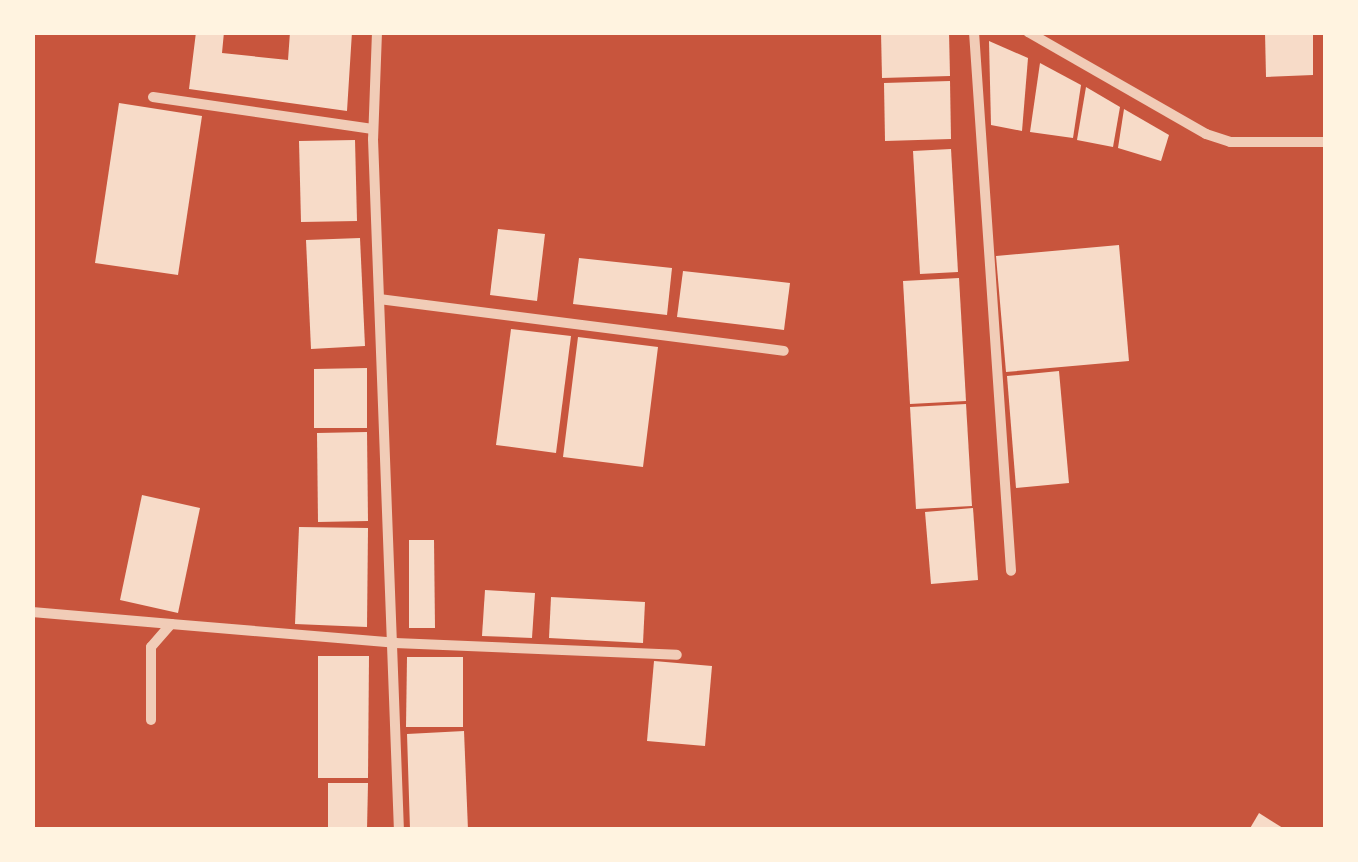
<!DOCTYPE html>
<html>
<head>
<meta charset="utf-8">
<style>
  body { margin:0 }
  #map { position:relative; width:1358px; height:862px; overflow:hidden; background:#c8553d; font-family:"PT Sans",sans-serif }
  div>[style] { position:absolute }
  .building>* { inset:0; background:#f7dbc8 }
  .minor>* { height:10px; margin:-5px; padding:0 5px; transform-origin:5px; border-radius:5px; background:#f1ccb7 }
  span { translate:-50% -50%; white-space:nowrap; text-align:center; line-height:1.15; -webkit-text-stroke:10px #fff3e0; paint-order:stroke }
  .frame { position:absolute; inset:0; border:35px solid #fff3e0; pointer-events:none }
</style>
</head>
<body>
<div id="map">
  <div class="building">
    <div style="clip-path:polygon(196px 32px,224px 32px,222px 53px,288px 60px,290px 32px,352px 32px,347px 111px,189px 89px)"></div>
    <div style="clip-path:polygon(881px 32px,949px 32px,950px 76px,882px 78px)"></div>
    <div style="clip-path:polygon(1265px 32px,1313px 32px,1313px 75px,1266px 77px)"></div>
    <div style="clip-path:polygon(989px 41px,1028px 58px,1022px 131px,991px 125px)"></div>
    <div style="clip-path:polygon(1040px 63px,1081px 85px,1073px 138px,1030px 132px)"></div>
    <div style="clip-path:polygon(950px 81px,951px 139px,885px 141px,884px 83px)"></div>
    <div style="clip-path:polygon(1086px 87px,1120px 107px,1113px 147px,1077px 140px)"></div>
    <div style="clip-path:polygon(119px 103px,202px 116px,178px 275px,95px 263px)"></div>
    <div style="clip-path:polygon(1124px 109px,1169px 135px,1161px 161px,1118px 148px)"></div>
    <div style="clip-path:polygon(355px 140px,357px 221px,301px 222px,299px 141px)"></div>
    <div style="clip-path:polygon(951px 149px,958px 272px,920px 274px,913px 151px)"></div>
    <div style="clip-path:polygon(498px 229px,545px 234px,537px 301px,490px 295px)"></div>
    <div style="clip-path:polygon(360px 238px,365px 346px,311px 349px,306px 240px)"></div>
    <div style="clip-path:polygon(1119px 245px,1129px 361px,1006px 372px,996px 256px)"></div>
    <div style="clip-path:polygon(579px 258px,672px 268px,667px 315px,573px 304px)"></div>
    <div style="clip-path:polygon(683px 271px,790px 283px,784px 330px,677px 317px)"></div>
    <div style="clip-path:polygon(959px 278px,966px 401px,910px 404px,903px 281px)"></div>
    <div style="clip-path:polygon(511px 329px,571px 336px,556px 453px,496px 445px)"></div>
    <div style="clip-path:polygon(578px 337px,658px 347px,643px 467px,563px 457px)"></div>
    <div style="clip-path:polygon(367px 368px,367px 428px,314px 428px,314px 369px)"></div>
    <div style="clip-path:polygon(1059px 371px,1069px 483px,1016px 488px,1007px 376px)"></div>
    <div style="clip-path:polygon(966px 404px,972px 506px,916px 509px,910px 407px)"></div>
    <div style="clip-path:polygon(367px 432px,368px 521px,318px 522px,317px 433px)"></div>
    <div style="clip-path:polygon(142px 495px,200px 508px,178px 613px,120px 600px)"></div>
    <div style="clip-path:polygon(973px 508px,978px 580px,931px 584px,925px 512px)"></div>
    <div style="clip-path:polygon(299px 527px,368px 528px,367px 627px,295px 624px)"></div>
    <div style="clip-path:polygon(409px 540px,434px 540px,435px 628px,409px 628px)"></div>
    <div style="clip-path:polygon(485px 590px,535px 593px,532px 638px,482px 636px)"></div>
    <div style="clip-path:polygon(551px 597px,645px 602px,643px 643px,549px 638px)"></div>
    <div style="clip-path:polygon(318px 656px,369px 656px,368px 778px,318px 778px)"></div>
    <div style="clip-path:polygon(407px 657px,463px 657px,463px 727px,406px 727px)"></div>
    <div style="clip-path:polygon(654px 661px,712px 666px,705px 746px,647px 741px)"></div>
    <div style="clip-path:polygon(464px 731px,468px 830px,410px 830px,407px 734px)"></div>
    <div style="clip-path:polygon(328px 783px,368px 783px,367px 830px,328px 830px)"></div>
    <div style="clip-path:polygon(1259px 813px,1286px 830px,1249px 830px)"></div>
  </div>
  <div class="minor">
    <div style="left:377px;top:32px;width:107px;rotate:92.1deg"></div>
    <div style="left:373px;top:139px;width:691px;rotate:87.85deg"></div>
    <div style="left:974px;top:32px;width:540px;rotate:86.07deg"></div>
    <div style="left:1028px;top:32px;width:205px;rotate:29.8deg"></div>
    <div style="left:1206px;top:134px;width:25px;rotate:18deg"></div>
    <div style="left:1230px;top:142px;width:96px"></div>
    <div style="left:153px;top:97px;width:222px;rotate:8.3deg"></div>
    <div style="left:379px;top:299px;width:408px;rotate:7.3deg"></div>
    <div style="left:32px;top:612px;width:140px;rotate:4.9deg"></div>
    <div style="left:151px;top:720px;width:73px;rotate:-90deg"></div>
    <div style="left:151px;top:647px;width:30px;rotate:-49deg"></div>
    <div style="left:171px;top:624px;width:225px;rotate:4.8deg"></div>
    <div style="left:395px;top:643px;width:282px;rotate:2.4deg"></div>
  </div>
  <div class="frame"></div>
</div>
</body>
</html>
